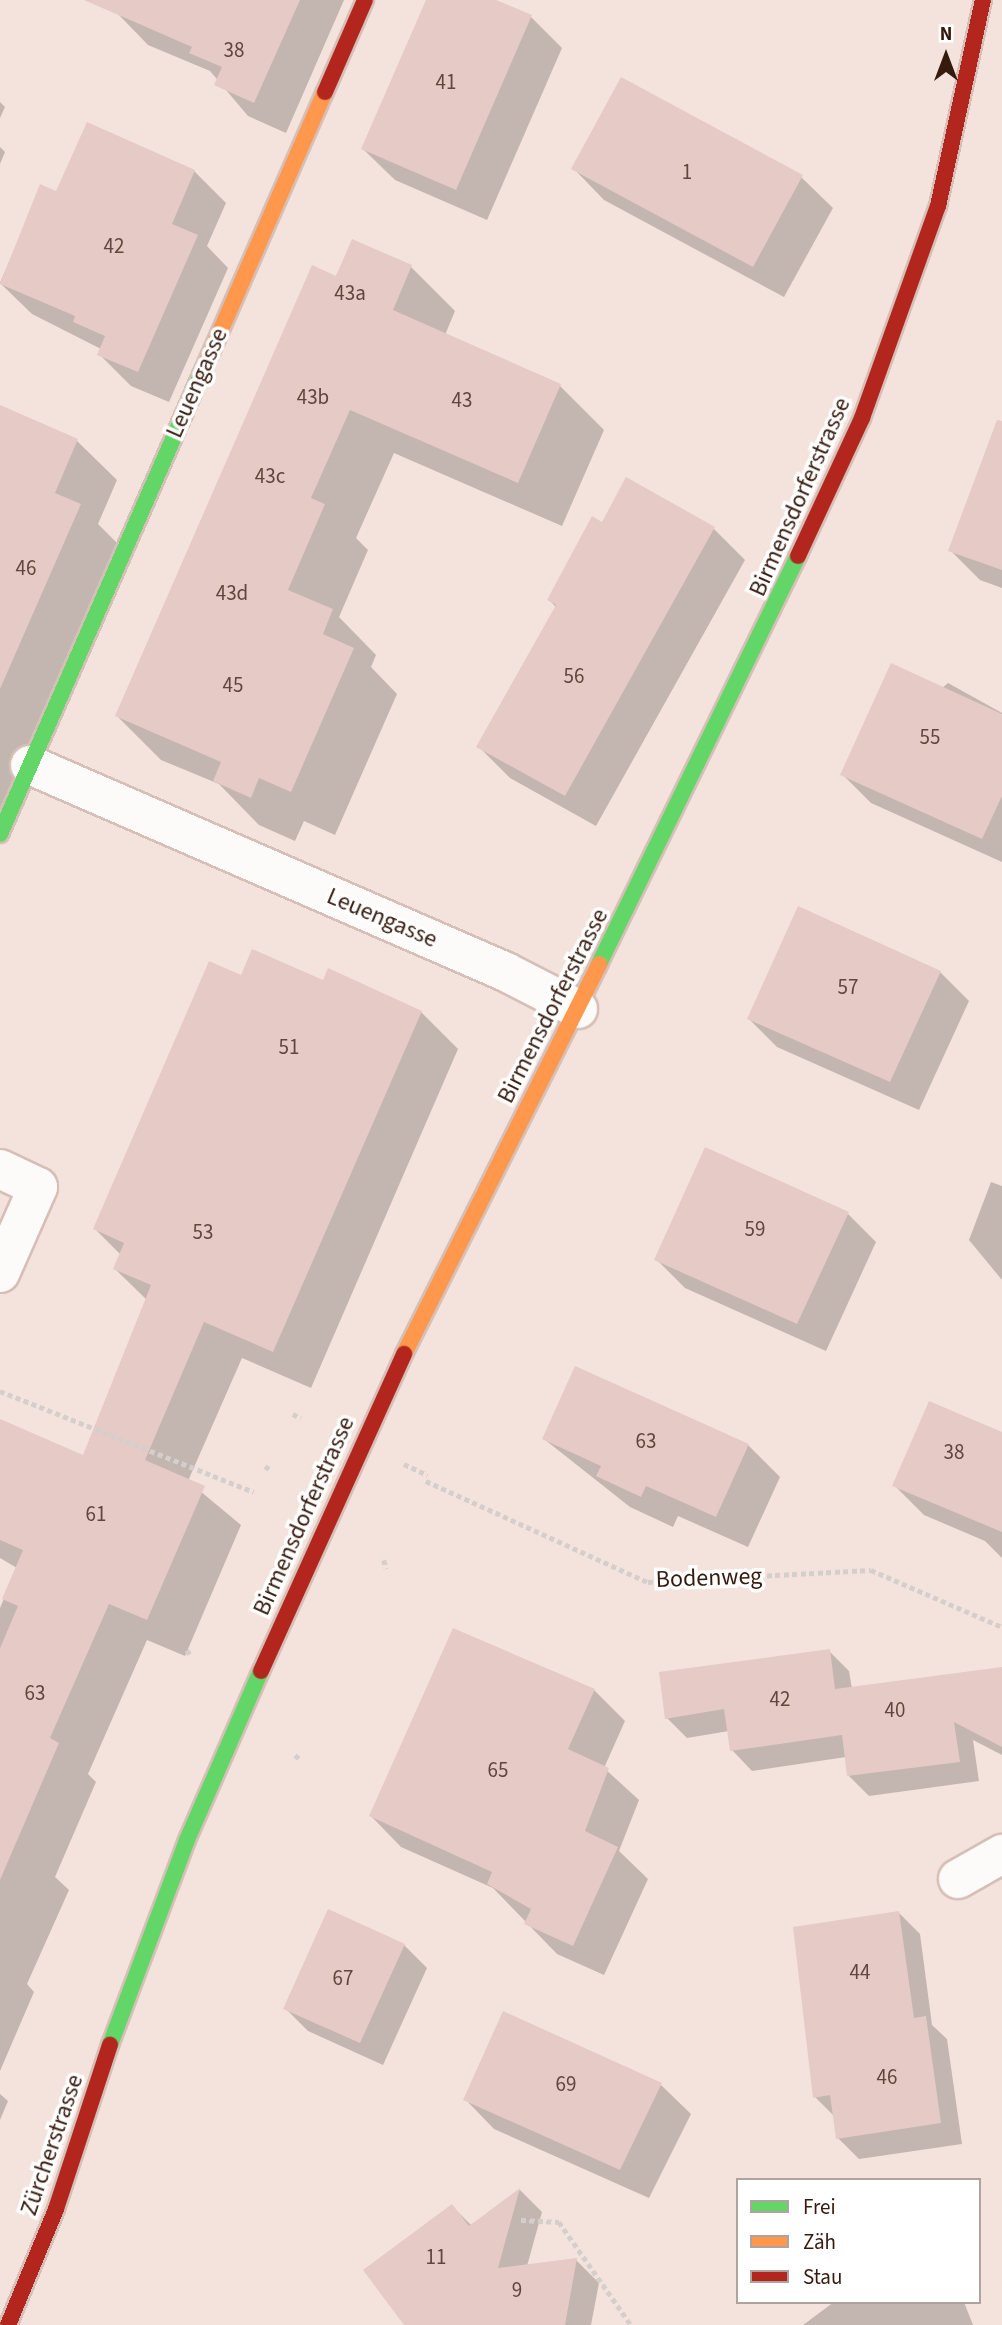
<!DOCTYPE html>
<html>
<head>
<meta charset="utf-8">
<style>
  body { margin:0 }
  #map { position:relative; width:1002px; height:2325px; overflow:hidden; background:#f4e3dc; font-family:"Source Sans 3",sans-serif }
  div>[style] { position:absolute }
  .shadow>* { inset:0; background:#0003 }
  .building>* { inset:0; background:#e5cac6 }
  .path>* { height:4.5px; margin-top:-2.25px; transform-origin:0; background:repeating-linear-gradient(90deg,#d4cfcc 0 5px,transparent 0 8.5px) }
  .roads { filter:drop-shadow(2px 0 #d6bfb6) drop-shadow(-2px 0 #d6bfb6) drop-shadow(0 2px #d6bfb6) drop-shadow(0 -2px #d6bfb6) }
  .street>* { height:38px; margin:-19px; padding:0 19px; transform-origin:19px; border-radius:19px; background:#fdfbfa }
  .fast>* { height:16px; margin:-8px; padding:0 8px; transform-origin:8px; border-radius:8px; background:#63d668 }
  .slow>* { height:16px; margin:-8px; padding:0 8px; transform-origin:8px; border-radius:8px; background:#ff974d }
  .jam>* { height:16px; margin:-8px; padding:0 8px; transform-origin:8px; border-radius:8px; background:#b3261e }
  span { translate:-50% -50%; white-space:nowrap; text-align:center; line-height:1.15; -webkit-text-stroke:7px #fff; paint-order:stroke }
  .number-label { font-size:21px; color:#61463c }
  .number-label span { -webkit-text-stroke-width:0 }
  .street-label { font-size:24px; color:#351a0e }
  .legend { position:absolute; left:736px; top:2178px; width:245px; height:126px; box-sizing:border-box; background:#fff; border:2px solid #aea39f; margin:0; padding:9px 12px; list-style:none; font-size:21px; color:#351a0e }
  .legend li { display:flex; align-items:center; gap:14px; height:35px }
  .legend b { width:35px; border:2px solid #aea39f }
  .north { position:absolute; left:911px; top:21px; width:70px; height:70px; -webkit-text-stroke:5px #fff; paint-order:stroke; rotate:0deg; font-size:19px; font-weight:700; line-height:28px; text-align:center; color:#351a0e }
  .north::after { content:''; display:block; margin:auto; width:24px; height:32px; background:#351a0e; clip-path:polygon(50% 0,100% 100%,50% 72%,0 100%) }
</style>
</head>
<body>
<div id="map">
  <div class="shadow">
    <div style="clip-path:polygon(123px 0,344px 0,286px 133px,248px 116px,210px 71px,148px 45px,117px 13px)"></div>
    <div style="clip-path:polygon(428px 0,492px 0,531px 17px,562px 48px,487px 220px,395px 180px,363px 149px)"></div>
    <div style="clip-path:polygon(0 102px,5px 107px,0 118px)"></div>
    <div style="clip-path:polygon(0 147px,5px 152px,0 164px)"></div>
    <div style="clip-path:polygon(573px 168px,801px 177px,833px 208px,784px 297px,604px 200px)"></div>
    <div style="clip-path:polygon(194px 171px,226px 203px,207px 246px,228px 268px,169px 402px,131px 386px,99px 354px,101px 349px,32px 314px,0 283px,41px 187px,57px 194px)"></div>
    <div style="clip-path:polygon(353px 242px,411px 267px,455px 311px,445px 335px,560px 386px,604px 430px,562px 526px,394px 453px,356px 538px,368px 550px,339px 617px,376px 655px,371px 667px,397px 694px,335px 835px,304px 821px,295px 841px,259px 825px,219px 784px,161px 760px,117px 716px)"></div>
    <div style="clip-path:polygon(0 407px,77px 441px,117px 480px,98px 524px,119px 545px,0 821px)"></div>
    <div style="clip-path:polygon(1002px 426px,1002px 588px,980px 580px,951px 551px)"></div>
    <div style="clip-path:polygon(602px 524px,714px 529px,745px 560px,596px 826px,510px 778px,478px 746px,556px 607px,549px 600px)"></div>
    <div style="clip-path:polygon(948px 683px,1002px 713px,1002px 862px,871px 803px,842px 774px)"></div>
    <div style="clip-path:polygon(940px 972px,969px 1001px,919px 1110px,777px 1047px,749px 1019px)"></div>
    <div style="clip-path:polygon(241px 978px,324px 982px,421px 1012px,458px 1049px,311px 1388px,242px 1358px,188px 1481px,241px 1525px,185px 1656px,147px 1640px,88px 1774px,96px 1782px,55px 1877px,69px 1890px,27px 1984px,34px 1992px,0 2071px,0 1608px,17px 1568px,0 1558px,0 1449px,84px 1458px,147px 1300px,115px 1269px,121px 1255px,95px 1229px)"></div>
    <div style="clip-path:polygon(991px 1182px,1002px 1186px,1002px 1280px,969px 1240px)"></div>
    <div style="clip-path:polygon(848px 1214px,876px 1242px,826px 1351px,685px 1288px,656px 1259px)"></div>
    <div style="clip-path:polygon(1002px 1434px,1002px 1558px,985px 1541px,924px 1515px,894px 1485px)"></div>
    <div style="clip-path:polygon(544px 1439px,748px 1445px,780px 1477px,748px 1547px,678px 1516px,673px 1527px,630px 1507px)"></div>
    <div style="clip-path:polygon(454px 1630px,594px 1690px,625px 1721px,604px 1768px,639px 1800px,619px 1851px,648px 1879px,604px 1975px,557px 1954px,493px 1888px,401px 1847px,371px 1816px)"></div>
    <div style="clip-path:polygon(829px 1651px,849px 1671px,852px 1689px,1002px 1694px,1002px 1755px,973px 1740px,979px 1781px,869px 1796px,849px 1776px,846px 1757px,752px 1771px,732px 1750px,729px 1731px,687px 1738px,667px 1718px)"></div>
    <div style="clip-path:polygon(899px 1913px,920px 1934px,932px 2025px,947px 2039px,962px 2144px,859px 2159px,838px 2138px,835px 2117px,815px 2097px)"></div>
    <div style="clip-path:polygon(404px 1945px,427px 1968px,383px 2065px,308px 2031px,285px 2008px)"></div>
    <div style="clip-path:polygon(503px 2013px,661px 2085px,691px 2114px,649px 2198px,494px 2129px,465px 2099px)"></div>
    <div style="clip-path:polygon(0 2094px,8px 2101px,0 2120px)"></div>
    <div style="clip-path:polygon(520px 2190px,542px 2212px,527px 2266px,576px 2260px,599px 2283px,591px 2325px,406px 2325px,452px 2206px,472px 2226px)"></div>
    <div style="clip-path:polygon(834px 2302px,964px 2302px,973px 2325px,1002px 2325px,803px 2325px)"></div>
  </div>
  <div class="building">
    <div style="clip-path:polygon(84px 0,300px 0,254px 103px,214px 85px,222px 67px,189px 53px,192px 47px)"></div>
    <div style="clip-path:polygon(426px 0,496px 0,532px 15px,456px 190px,361px 149px)"></div>
    <div style="clip-path:polygon(621px 77px,803px 175px,753px 267px,571px 169px)"></div>
    <div style="clip-path:polygon(87px 122px,195px 170px,172px 224px,198px 235px,138px 372px,97px 355px,105px 336px,73px 322px,75px 316px,0 284px,40px 184px,56px 191px)"></div>
    <div style="clip-path:polygon(352px 239px,412px 265px,393px 310px,561px 384px,518px 483px,350px 410px,311px 498px,325px 504px,288px 590px,333px 609px,323px 634px,354px 648px,291px 792px,259px 778px,251px 798px,213px 781px,221px 762px,115px 716px,312px 265px,336px 276px)"></div>
    <div style="clip-path:polygon(0 405px,78px 439px,55px 493px,81px 504px,0 689px)"></div>
    <div style="clip-path:polygon(997px 420px,1002px 421px,1002px 570px,948px 551px)"></div>
    <div style="clip-path:polygon(626px 477px,715px 527px,565px 796px,476px 747px,556px 605px,547px 600px,592px 516px,602px 522px)"></div>
    <div style="clip-path:polygon(891px 663px,1002px 714px,1002px 796px,982px 839px,840px 775px)"></div>
    <div style="clip-path:polygon(798px 906px,941px 971px,890px 1082px,747px 1019px)"></div>
    <div style="clip-path:polygon(252px 949px,323px 980px,328px 968px,422px 1011px,273px 1352px,204px 1322px,145px 1460px,205px 1486px,147px 1620px,109px 1604px,50px 1738px,59px 1743px,0 1880px,0 1648px,18px 1606px,2px 1599px,23px 1550px,0 1540px,0 1419px,83px 1455px,151px 1285px,113px 1269px,124px 1243px,93px 1229px,209px 961px,241px 975px)"></div>
    <div style="clip-path:polygon(705px 1147px,849px 1212px,797px 1324px,654px 1260px)"></div>
    <div style="clip-path:polygon(575px 1366px,749px 1444px,716px 1517px,646px 1486px,641px 1497px,596px 1476px,601px 1466px,542px 1439px)"></div>
    <div style="clip-path:polygon(929px 1401px,1002px 1432px,1002px 1532px,892px 1486px)"></div>
    <div style="clip-path:polygon(453px 1628px,595px 1689px,568px 1749px,609px 1768px,585px 1831px,618px 1847px,573px 1946px,524px 1924px,531px 1909px,487px 1884px,492px 1872px,369px 1816px)"></div>
    <div style="clip-path:polygon(830px 1649px,835px 1689px,1002px 1667px,1002px 1747px,954px 1722px,960px 1762px,847px 1776px,842px 1735px,730px 1751px,724px 1709px,665px 1719px,659px 1672px)"></div>
    <div style="clip-path:polygon(328px 1909px,405px 1944px,360px 2043px,283px 2009px)"></div>
    <div style="clip-path:polygon(899px 1911px,914px 2018px,926px 2016px,941px 2123px,836px 2139px,830px 2095px,813px 2098px,793px 1927px)"></div>
    <div style="clip-path:polygon(503px 2011px,662px 2083px,620px 2170px,463px 2100px)"></div>
    <div style="clip-path:polygon(520px 2188px,498px 2268px,577px 2258px,565px 2325px,404px 2325px,363px 2270px,452px 2204px,469px 2226px)"></div>
  </div>
  <div class="path">
    <div style="left:0;top:1391px;width:273px;rotate:21.7deg"></div>
    <div style="left:293px;top:1414px;width:9px;rotate:27deg"></div>
    <div style="left:404px;top:1464px;width:26px;rotate:25deg"></div>
    <div style="left:265px;top:1466px;width:7px;rotate:34deg"></div>
    <div style="left:426px;top:1481px;width:244px;rotate:24.5deg"></div>
    <div style="left:648px;top:1582px;width:223px;rotate:-3.1deg"></div>
    <div style="left:871px;top:1570px;width:143px;rotate:23.5deg"></div>
    <div style="left:384px;top:1560px;width:9px;rotate:77deg"></div>
    <div style="left:187px;top:1650px;width:7px;rotate:56deg"></div>
    <div style="left:295px;top:1755px;width:8px;rotate:40deg"></div>
    <div style="left:521px;top:2220px;width:38px;rotate:3deg"></div>
    <div style="left:559px;top:2222px;width:126px;rotate:55deg"></div>
  </div>
  <div class="roads">
    <div class="street">
      <div style="left:30px;top:765px;width:519px;rotate:23.5deg"></div>
      <div style="left:506px;top:972px;width:81px;rotate:27.2deg"></div>
      <div style="left:0;top:1169px;width:42px;rotate:25.3deg"></div>
      <div style="left:38px;top:1187px;width:94px;rotate:113.8deg"></div>
      <div style="left:958px;top:1879px;width:51px;rotate:-29.6deg"></div>
    </div>
    <div class="fast">
      <div style="left:0;top:834px;width:503px;rotate:-66.34deg"></div>
      <div style="left:599px;top:964px;width:454px;rotate:-64deg"></div>
      <div style="left:110px;top:2045px;width:219px;rotate:-69.4deg"></div>
      <div style="left:187px;top:1840px;width:184px;rotate:-66.4deg"></div>
    </div>
    <div class="slow">
      <div style="left:202px;top:373px;width:307px;rotate:-66.4deg"></div>
      <div style="left:404px;top:1354px;width:436px;rotate:-63.4deg"></div>
    </div>
    <div class="jam">
      <div style="left:325px;top:92px;width:100px;rotate:-66.5deg"></div>
      <div style="left:798px;top:556px;width:152px;rotate:-65.1deg"></div>
      <div style="left:862px;top:418px;width:225px;rotate:-70.3deg"></div>
      <div style="left:938px;top:206px;width:211px;rotate:-77.7deg"></div>
      <div style="left:261px;top:1671px;width:348px;rotate:-65.7deg"></div>
      <div style="left:8px;top:2325px;width:126px;rotate:-67.5deg"></div>
      <div style="left:56px;top:2209px;width:173px;rotate:-71.8deg"></div>
    </div>
  </div>
  <div class="number-label">
    <span style="left:234px;top:50px">38</span>
    <span style="left:446px;top:82px">41</span>
    <span style="left:687px;top:172px">1</span>
    <span style="left:114px;top:246px">42</span>
    <span style="left:350px;top:293px">43a</span>
    <span style="left:313px;top:397px">43b</span>
    <span style="left:462px;top:400px">43</span>
    <span style="left:270px;top:476px">43c</span>
    <span style="left:26px;top:568px">46</span>
    <span style="left:232px;top:593px">43d</span>
    <span style="left:574px;top:676px">56</span>
    <span style="left:233px;top:685px">45</span>
    <span style="left:930px;top:737px">55</span>
    <span style="left:848px;top:987px">57</span>
    <span style="left:289px;top:1047px">51</span>
    <span style="left:755px;top:1229px">59</span>
    <span style="left:203px;top:1232px">53</span>
    <span style="left:646px;top:1441px">63</span>
    <span style="left:954px;top:1452px">38</span>
    <span style="left:96px;top:1514px">61</span>
    <span style="left:35px;top:1693px">63</span>
    <span style="left:780px;top:1699px">42</span>
    <span style="left:895px;top:1710px">40</span>
    <span style="left:498px;top:1770px">65</span>
    <span style="left:860px;top:1972px">44</span>
    <span style="left:343px;top:1978px">67</span>
    <span style="left:887px;top:2077px">46</span>
    <span style="left:566px;top:2084px">69</span>
    <span style="left:436px;top:2257px">11</span>
    <span style="left:517px;top:2290px">9</span>
  </div>
  <div class="street-label">
    <span style="left:197px;top:383px;rotate:-66deg">Leuengasse</span>
    <span style="left:800px;top:497px;rotate:-66deg">Birmensdorferstrasse</span>
    <span style="left:382px;top:918px;rotate:23deg">Leuengasse</span>
    <span style="left:553px;top:1006px;rotate:-63deg">Birmensdorferstrasse</span>
    <span style="left:304px;top:1516px;rotate:-66deg">Birmensdorferstrasse</span>
    <span style="left:709px;top:1578px;rotate:-2deg">Bodenweg</span>
    <span style="left:52px;top:2145px;rotate:-71deg">Zürcherstrasse</span>
  </div>
  <ul class="legend">
  <li><b style="height:9px;background:#63d668"></b>Frei</li>
  <li><b style="height:9px;background:#ff974d"></b>Zäh</li>
  <li><b style="height:9px;background:#b3261e"></b>Stau</li>
  </ul>
  <div class="north">N</div>
</div>
</body>
</html>
